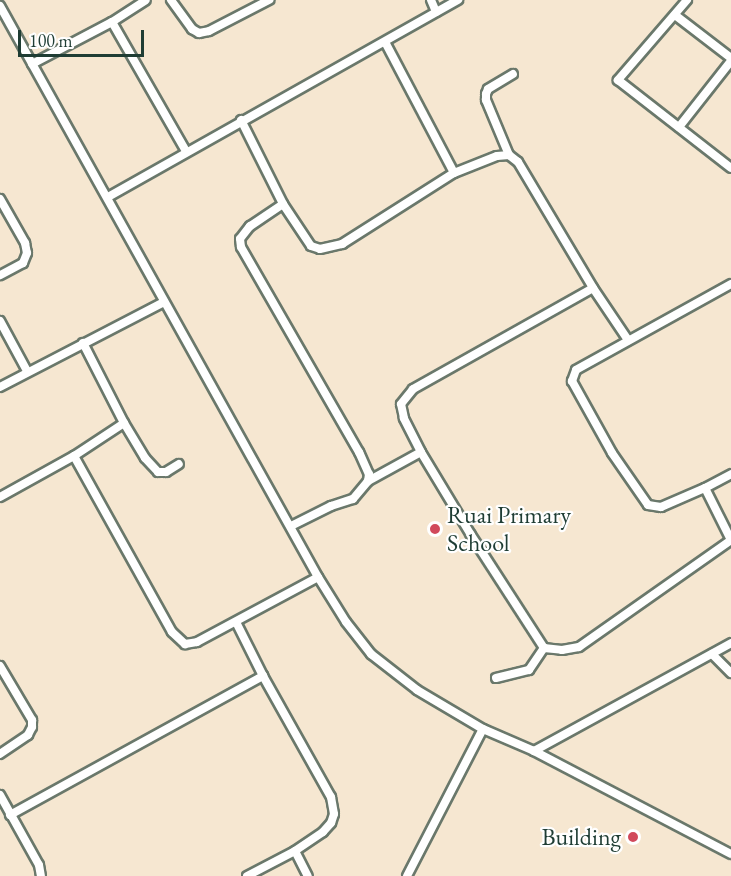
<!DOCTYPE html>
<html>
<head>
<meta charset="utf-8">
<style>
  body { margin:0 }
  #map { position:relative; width:731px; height:876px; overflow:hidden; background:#f6e7d1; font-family:"EB Garamond",serif }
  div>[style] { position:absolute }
  .roads { filter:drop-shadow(2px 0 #6a786b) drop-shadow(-2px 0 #6a786b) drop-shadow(0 2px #6a786b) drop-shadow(0 -2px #6a786b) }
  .street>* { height:8px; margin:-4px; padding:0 4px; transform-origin:4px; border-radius:4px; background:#fff }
  .dots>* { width:16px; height:16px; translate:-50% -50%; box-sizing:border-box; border:3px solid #fff; border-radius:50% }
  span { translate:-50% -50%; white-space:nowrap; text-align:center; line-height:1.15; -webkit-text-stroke:4.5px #fff; paint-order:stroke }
  .poi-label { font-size:24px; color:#1f3d34 }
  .left { translate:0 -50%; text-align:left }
  .right { translate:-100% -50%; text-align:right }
  .scale { position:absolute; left:18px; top:30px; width:126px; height:27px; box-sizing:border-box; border:3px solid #1f3d34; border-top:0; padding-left:8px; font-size:18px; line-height:21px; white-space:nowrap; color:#1f3d34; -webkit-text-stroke:4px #fff; paint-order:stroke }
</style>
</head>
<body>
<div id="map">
  <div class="roads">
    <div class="street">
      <div style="left:171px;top:0;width:36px;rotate:54deg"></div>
      <div style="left:192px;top:29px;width:8px;rotate:30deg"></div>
      <div style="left:199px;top:33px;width:10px;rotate:-11deg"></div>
      <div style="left:209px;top:31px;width:68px;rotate:-27.3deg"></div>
      <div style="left:431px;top:0;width:13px;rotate:67deg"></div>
      <div style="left:687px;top:0;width:106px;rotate:130.8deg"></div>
      <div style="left:618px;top:80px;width:143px;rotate:37.9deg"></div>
      <div style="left:0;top:6px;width:654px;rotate:60.89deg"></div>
      <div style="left:318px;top:577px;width:53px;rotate:58.1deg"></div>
      <div style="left:346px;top:622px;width:41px;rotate:52deg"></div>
      <div style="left:371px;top:654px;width:58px;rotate:38deg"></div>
      <div style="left:417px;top:690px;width:77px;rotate:30.6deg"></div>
      <div style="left:483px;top:729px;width:56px;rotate:23.3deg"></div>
      <div style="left:534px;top:751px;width:222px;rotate:27.6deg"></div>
      <div style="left:675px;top:15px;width:71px;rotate:37.5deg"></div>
      <div style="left:112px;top:22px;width:149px;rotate:60.2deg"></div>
      <div style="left:385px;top:42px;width:148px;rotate:62.2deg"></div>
      <div style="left:32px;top:64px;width:90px;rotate:-27.7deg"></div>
      <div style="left:112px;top:22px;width:40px;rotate:-32.9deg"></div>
      <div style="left:241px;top:120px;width:94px;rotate:63.4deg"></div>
      <div style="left:283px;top:204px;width:50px;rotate:56.3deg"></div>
      <div style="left:311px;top:246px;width:9px;rotate:18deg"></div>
      <div style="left:320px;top:249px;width:23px;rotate:-13deg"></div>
      <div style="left:342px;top:244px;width:133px;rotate:-32.4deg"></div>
      <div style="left:454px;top:173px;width:46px;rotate:-21.6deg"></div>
      <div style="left:497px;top:156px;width:12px;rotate:-5deg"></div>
      <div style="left:509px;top:155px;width:11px;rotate:38deg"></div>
      <div style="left:518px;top:162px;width:147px;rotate:59.2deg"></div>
      <div style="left:593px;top:288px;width:63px;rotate:56.1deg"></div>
      <div style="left:679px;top:127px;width:84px;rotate:-51.8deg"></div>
      <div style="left:509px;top:155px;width:60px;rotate:-112.7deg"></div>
      <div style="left:486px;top:100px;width:6px;rotate:-90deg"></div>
      <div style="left:486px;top:94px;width:5px;rotate:-68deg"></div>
      <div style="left:488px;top:89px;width:29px;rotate:-31deg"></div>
      <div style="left:108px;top:197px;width:402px;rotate:-29.4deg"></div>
      <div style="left:0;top:199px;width:51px;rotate:60.4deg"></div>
      <div style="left:25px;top:243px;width:10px;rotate:79deg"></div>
      <div style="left:27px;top:253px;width:11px;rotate:112deg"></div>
      <div style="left:23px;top:263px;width:26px;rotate:152deg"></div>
      <div style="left:283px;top:204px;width:40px;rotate:146deg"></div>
      <div style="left:250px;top:226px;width:16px;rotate:128deg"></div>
      <div style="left:240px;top:239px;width:8px;rotate:83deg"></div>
      <div style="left:241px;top:247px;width:237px;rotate:60.1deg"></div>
      <div style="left:359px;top:452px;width:24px;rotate:66deg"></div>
      <div style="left:369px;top:474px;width:7px;rotate:98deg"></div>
      <div style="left:731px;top:284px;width:177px;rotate:151deg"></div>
      <div style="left:576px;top:370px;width:12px;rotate:110deg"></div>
      <div style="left:572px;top:381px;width:82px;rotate:60.9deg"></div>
      <div style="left:612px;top:453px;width:63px;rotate:55.3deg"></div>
      <div style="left:648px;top:505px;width:13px;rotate:9deg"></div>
      <div style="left:661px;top:507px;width:48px;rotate:-23.4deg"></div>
      <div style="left:705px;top:488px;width:58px;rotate:63.4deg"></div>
      <div style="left:0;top:321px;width:57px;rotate:61.6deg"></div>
      <div style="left:0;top:387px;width:185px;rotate:-27.4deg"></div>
      <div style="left:124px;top:423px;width:41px;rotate:59deg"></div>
      <div style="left:145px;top:458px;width:19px;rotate:47deg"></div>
      <div style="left:158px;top:472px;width:8px"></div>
      <div style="left:166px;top:472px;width:15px;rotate:-32deg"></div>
      <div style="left:74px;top:456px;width:60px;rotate:-33.4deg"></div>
      <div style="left:124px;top:423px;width:90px;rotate:-117.1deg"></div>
      <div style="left:705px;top:488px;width:30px;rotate:-28deg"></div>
      <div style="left:0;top:497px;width:85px;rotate:-29deg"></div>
      <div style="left:74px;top:456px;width:201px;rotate:60.9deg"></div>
      <div style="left:172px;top:632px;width:18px;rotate:43deg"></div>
      <div style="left:185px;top:644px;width:12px;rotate:-9deg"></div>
      <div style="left:197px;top:642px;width:137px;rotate:-28.2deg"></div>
      <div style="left:291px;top:526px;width:45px;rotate:-26.6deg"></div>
      <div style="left:331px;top:506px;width:23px;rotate:-18deg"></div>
      <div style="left:353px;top:499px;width:23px;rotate:-50deg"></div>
      <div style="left:368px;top:481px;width:60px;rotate:-28.7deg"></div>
      <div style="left:236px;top:622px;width:60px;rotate:63.4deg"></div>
      <div style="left:544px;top:648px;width:135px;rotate:-122.9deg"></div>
      <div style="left:471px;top:535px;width:97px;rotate:-121.1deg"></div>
      <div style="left:421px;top:452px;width:38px;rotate:-117deg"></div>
      <div style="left:404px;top:418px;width:14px;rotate:-102deg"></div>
      <div style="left:401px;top:404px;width:19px;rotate:-51deg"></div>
      <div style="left:413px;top:389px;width:206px;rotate:-29.3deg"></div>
      <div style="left:712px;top:654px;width:27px;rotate:45deg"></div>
      <div style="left:0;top:666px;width:63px;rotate:59.3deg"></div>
      <div style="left:32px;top:720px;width:7px;rotate:90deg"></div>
      <div style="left:32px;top:727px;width:9px;rotate:117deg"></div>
      <div style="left:28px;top:735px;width:34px;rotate:146deg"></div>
      <div style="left:496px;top:678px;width:34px;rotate:-14deg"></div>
      <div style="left:529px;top:670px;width:27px;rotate:-56deg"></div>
      <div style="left:544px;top:648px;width:18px;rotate:6deg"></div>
      <div style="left:562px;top:650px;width:17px;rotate:-10deg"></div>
      <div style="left:579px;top:647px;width:186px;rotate:-35.1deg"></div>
      <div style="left:534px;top:751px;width:225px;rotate:-28.7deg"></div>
      <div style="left:0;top:795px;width:80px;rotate:60.9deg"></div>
      <div style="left:39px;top:865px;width:11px;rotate:80deg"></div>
      <div style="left:10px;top:815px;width:289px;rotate:-28.8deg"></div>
      <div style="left:263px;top:676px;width:139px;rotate:60.7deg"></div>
      <div style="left:331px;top:797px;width:17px;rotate:80deg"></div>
      <div style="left:334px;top:814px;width:9px;rotate:108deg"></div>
      <div style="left:331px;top:823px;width:12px;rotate:132deg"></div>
      <div style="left:323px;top:832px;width:34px;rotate:146deg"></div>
      <div style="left:295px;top:851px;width:54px;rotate:152.5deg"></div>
      <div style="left:295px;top:851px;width:28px;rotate:63deg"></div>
      <div style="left:407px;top:876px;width:165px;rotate:-62.7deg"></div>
    </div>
  </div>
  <div class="dots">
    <div style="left:435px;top:529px;background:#d1495b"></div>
    <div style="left:633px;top:837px;background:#d1495b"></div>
  </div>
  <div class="poi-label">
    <span class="left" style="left:447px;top:529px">Ruai Primary<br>School</span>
    <span class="right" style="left:621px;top:837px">Building</span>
  </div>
  <div class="scale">100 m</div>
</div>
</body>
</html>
